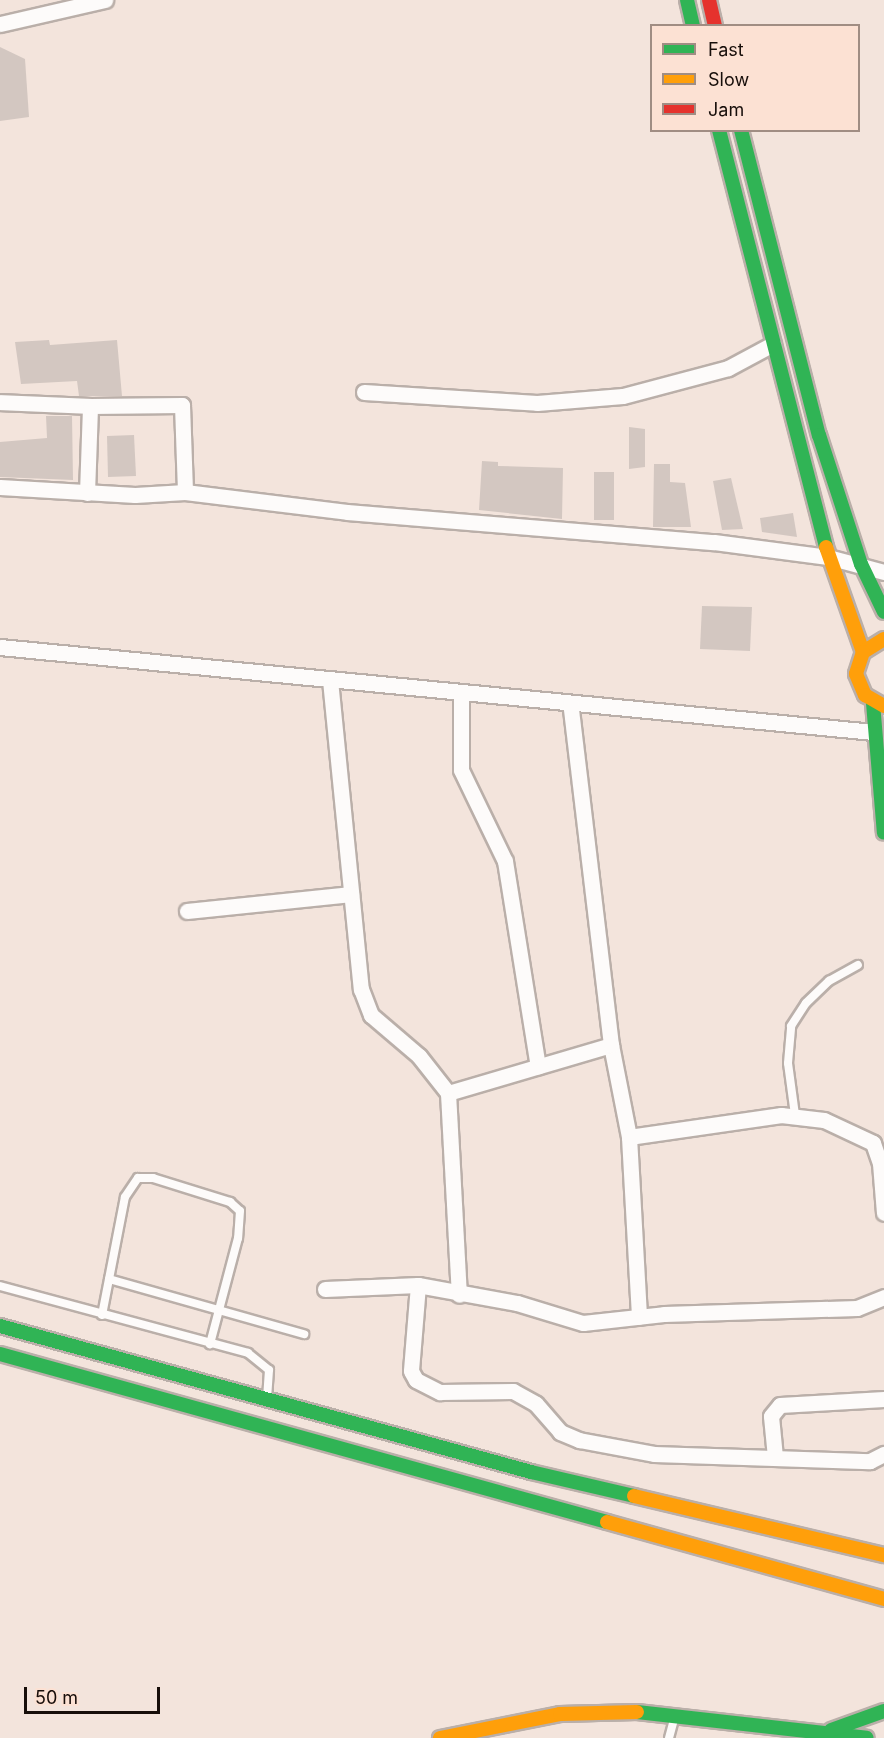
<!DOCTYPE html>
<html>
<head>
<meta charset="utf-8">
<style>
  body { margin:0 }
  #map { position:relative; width:884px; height:1738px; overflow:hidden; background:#f3e4dc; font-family:Inter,sans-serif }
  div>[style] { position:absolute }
  .building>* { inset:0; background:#d3c7c1 }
  .roads { filter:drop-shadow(2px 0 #baafa9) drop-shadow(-2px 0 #baafa9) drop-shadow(0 2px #baafa9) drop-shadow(0 -2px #baafa9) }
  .lane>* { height:8px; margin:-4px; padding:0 4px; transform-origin:4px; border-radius:4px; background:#fdfbfa }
  .street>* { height:15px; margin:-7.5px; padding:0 7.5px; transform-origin:7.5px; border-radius:7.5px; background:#fdfbfa }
  .fast>* { height:14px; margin:-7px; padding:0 7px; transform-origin:7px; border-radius:7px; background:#30b455 }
  .slow>* { height:14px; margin:-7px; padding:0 7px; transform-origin:7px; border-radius:7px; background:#ff9f0a }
  .jam>* { height:14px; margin:-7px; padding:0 7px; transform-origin:7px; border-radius:7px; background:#e5322d }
  span { translate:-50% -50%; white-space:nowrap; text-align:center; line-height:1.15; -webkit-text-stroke:5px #fce1d3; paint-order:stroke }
  .legend { position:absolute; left:650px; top:24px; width:210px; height:108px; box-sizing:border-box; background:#fce1d3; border:2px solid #a08d83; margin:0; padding:8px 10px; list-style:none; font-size:18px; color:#170e0a }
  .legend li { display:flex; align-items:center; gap:12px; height:30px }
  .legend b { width:30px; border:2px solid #a08d83 }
  .scale { position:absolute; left:24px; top:1687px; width:136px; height:27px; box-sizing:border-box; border:3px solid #170e0a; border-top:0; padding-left:8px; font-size:18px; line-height:21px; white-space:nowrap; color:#170e0a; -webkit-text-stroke:4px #fce1d3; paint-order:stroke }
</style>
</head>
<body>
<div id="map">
  <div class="building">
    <div style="clip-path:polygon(0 47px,25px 59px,29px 117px,0 121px)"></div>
    <div style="clip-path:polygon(49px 340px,50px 345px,117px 340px,122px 396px,79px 396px,77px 381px,21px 384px,15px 342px)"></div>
    <div style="clip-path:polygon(46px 416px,72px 416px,73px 480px,0 477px,0 442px,47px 438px)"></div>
    <div style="clip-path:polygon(629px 427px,645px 429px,645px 467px,629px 469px)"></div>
    <div style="clip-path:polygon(134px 435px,136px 476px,108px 477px,107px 436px)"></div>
    <div style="clip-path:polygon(482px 461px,498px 462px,498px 466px,563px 468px,562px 519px,479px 510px)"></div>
    <div style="clip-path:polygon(654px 464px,670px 464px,670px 482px,685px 483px,691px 527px,653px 527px)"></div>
    <div style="clip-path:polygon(594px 472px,614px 472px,614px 520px,594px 520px)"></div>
    <div style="clip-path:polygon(731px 478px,743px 529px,722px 530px,713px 481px)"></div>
    <div style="clip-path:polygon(793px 513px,797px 537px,762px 532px,760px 518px)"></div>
    <div style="clip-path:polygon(702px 606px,752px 607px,750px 651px,700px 649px)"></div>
  </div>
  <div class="roads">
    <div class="lane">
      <div style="left:795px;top:1115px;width:52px;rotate:-97.7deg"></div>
      <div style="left:788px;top:1063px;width:37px;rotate:-85deg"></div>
      <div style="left:791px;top:1026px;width:27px;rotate:-57deg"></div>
      <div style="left:806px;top:1003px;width:32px;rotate:-44deg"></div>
      <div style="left:829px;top:981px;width:33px;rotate:-29deg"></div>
      <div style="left:109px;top:1279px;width:203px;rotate:15.8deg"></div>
      <div style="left:0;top:1286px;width:257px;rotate:15.1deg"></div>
      <div style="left:248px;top:1353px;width:27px;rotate:39deg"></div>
      <div style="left:269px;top:1370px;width:28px;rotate:94deg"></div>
      <div style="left:102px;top:1315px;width:120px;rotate:-79deg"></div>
      <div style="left:125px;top:1197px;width:23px;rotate:-56deg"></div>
      <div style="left:138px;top:1178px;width:15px"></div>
      <div style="left:153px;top:1178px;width:81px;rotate:17.3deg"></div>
      <div style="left:230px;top:1202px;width:13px;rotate:42deg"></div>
      <div style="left:240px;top:1211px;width:27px;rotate:94deg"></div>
      <div style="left:238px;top:1238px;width:110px;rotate:104.8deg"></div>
      <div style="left:669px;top:1738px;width:23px;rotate:-75deg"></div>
    </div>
    <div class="street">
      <div style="left:0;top:24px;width:108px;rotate:-12.9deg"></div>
      <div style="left:364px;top:392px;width:173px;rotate:3.6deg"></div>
      <div style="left:537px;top:403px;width:86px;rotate:-4.7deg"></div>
      <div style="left:623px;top:396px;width:109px;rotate:-14.9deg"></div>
      <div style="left:728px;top:368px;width:51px;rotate:-28.1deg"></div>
      <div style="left:0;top:402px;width:90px;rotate:2.5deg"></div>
      <div style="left:0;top:487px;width:135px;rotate:3.4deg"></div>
      <div style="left:135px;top:495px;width:50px;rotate:-3.4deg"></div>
      <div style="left:185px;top:492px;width:163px;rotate:7deg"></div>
      <div style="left:347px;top:512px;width:368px;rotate:4.7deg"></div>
      <div style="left:714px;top:542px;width:115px;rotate:7.5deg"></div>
      <div style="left:828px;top:557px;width:58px;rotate:15deg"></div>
      <div style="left:87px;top:493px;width:87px;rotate:-88deg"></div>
      <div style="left:90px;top:406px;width:92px;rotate:-0.6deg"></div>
      <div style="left:182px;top:405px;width:87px;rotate:88deg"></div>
      <div style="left:0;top:647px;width:877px;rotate:5.56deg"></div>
      <div style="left:330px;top:680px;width:311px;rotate:84.3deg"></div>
      <div style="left:361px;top:989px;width:28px;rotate:69deg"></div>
      <div style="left:371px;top:1015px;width:63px;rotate:40.5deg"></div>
      <div style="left:419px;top:1056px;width:47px;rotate:51.9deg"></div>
      <div style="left:448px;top:1093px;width:202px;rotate:86.9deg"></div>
      <div style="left:461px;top:693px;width:77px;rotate:90deg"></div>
      <div style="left:461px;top:770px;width:101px;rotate:64.2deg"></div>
      <div style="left:505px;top:861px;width:208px;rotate:80.9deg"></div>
      <div style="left:187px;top:911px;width:165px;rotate:-5.9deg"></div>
      <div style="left:611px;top:1045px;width:94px;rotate:78.9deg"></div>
      <div style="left:629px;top:1137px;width:180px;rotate:86.8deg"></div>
      <div style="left:448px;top:1093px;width:170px;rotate:-16.4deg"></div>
      <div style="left:611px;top:1045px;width:344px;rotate:-96.8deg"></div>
      <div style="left:629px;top:1137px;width:154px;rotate:-8.2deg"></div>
      <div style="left:781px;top:1115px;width:43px;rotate:6.6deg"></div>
      <div style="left:824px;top:1120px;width:54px;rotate:25.1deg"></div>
      <div style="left:873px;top:1143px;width:21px;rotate:71deg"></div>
      <div style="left:880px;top:1163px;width:50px;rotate:85.4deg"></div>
      <div style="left:418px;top:1285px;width:86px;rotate:94.7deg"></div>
      <div style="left:411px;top:1371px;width:10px;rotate:61deg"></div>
      <div style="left:416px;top:1380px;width:27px;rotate:27deg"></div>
      <div style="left:440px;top:1392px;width:73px;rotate:-0.8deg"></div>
      <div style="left:513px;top:1391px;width:26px;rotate:29deg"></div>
      <div style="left:536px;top:1404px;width:37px;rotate:49deg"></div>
      <div style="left:560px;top:1432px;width:21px;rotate:23deg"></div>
      <div style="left:579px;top:1440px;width:76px;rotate:10.6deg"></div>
      <div style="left:654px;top:1454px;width:216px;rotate:1.9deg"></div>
      <div style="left:870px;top:1461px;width:16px;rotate:-27deg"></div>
      <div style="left:325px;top:1289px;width:93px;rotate:-2.5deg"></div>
      <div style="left:418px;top:1285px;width:101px;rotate:10.3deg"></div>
      <div style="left:517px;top:1303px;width:69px;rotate:16.9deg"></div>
      <div style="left:583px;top:1323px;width:81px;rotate:-6.3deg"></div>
      <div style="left:664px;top:1314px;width:193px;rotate:-1.8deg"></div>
      <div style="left:857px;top:1308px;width:29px;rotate:-22deg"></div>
      <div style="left:775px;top:1457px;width:41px;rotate:-95.6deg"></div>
      <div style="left:771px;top:1416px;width:14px;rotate:-51deg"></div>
      <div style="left:780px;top:1405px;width:104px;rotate:-3.3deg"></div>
    </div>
    <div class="fast">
      <div style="left:687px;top:0;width:27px;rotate:77deg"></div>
      <div style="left:719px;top:130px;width:431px;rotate:75.6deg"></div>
      <div style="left:741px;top:130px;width:315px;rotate:75.7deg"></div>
      <div style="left:819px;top:435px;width:136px;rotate:72deg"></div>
      <div style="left:861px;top:564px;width:53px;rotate:64.4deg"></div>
      <div style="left:873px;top:703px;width:130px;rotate:85.2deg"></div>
      <div style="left:0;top:1326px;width:551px;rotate:15.37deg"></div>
      <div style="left:531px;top:1472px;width:106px;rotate:13.1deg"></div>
      <div style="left:0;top:1354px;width:630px;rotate:15.47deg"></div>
      <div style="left:637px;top:1712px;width:231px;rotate:6.4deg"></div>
      <div style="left:831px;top:1730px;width:56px;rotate:-19.7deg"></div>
    </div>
    <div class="slow">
      <div style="left:826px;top:547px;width:111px;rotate:70.6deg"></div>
      <div style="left:884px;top:639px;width:25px;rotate:148deg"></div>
      <div style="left:863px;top:652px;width:23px;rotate:108deg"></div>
      <div style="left:856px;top:674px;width:23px;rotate:67deg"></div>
      <div style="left:865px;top:695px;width:22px;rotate:30deg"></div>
      <div style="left:634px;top:1496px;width:257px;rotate:13.3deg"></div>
      <div style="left:607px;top:1522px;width:288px;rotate:15.5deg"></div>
      <div style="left:440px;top:1738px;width:122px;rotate:-11.3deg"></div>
      <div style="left:560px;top:1714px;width:77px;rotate:-1.5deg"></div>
    </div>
    <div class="jam">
      <div style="left:709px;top:0;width:27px;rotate:77deg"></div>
    </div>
  </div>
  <ul class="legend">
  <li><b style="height:8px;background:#30b455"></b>Fast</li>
  <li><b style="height:8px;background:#ff9f0a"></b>Slow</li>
  <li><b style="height:8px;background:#e5322d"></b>Jam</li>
  </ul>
  <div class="scale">50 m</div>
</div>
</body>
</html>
